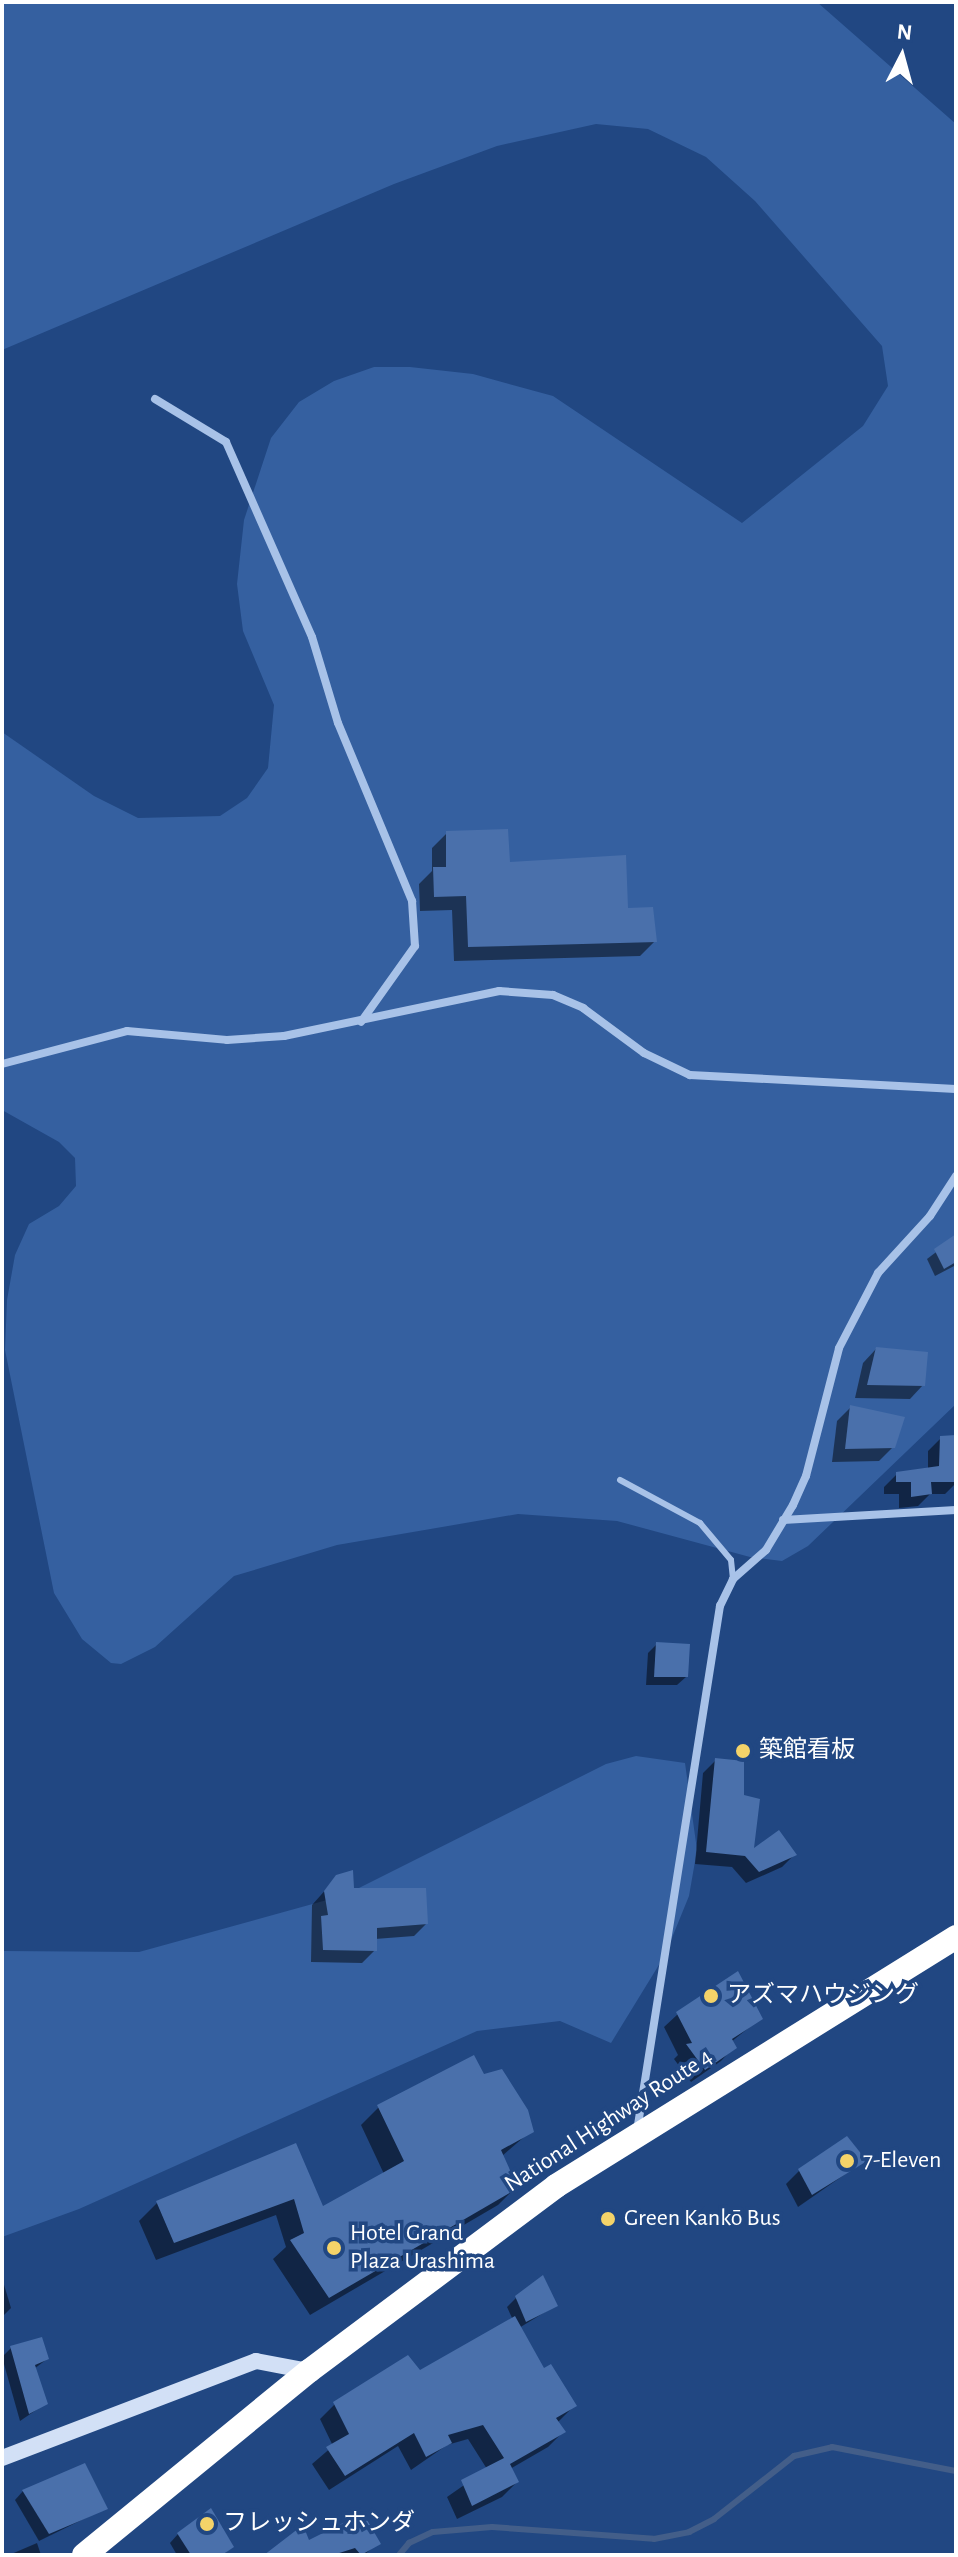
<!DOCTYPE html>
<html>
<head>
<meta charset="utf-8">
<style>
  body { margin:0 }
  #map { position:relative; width:958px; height:2557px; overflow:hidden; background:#214782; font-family:"Alegreya Sans","Noto Sans JP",sans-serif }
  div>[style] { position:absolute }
  .green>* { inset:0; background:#3560a0 }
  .shadow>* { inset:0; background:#0007 }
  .stream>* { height:6px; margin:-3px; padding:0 3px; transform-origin:3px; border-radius:3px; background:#435e89 }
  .building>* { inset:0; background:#4a70ab }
  .lane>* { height:6px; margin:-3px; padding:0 3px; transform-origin:3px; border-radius:3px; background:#a8c2e8 }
  .street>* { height:8px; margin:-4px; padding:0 4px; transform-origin:4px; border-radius:4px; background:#a8c2e8 }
  .secondary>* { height:16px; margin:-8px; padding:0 8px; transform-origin:8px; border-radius:8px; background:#d2e0f6 }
  .highway>* { height:24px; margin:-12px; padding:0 12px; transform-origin:12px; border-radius:12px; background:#fff }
  .dots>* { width:22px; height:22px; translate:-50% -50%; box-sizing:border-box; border:4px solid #214782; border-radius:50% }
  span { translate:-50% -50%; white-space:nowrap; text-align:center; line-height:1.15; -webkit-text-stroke:7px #214782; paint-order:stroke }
  .poi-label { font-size:24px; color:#fff }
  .left { translate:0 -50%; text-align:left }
  .street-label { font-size:24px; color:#fff }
  .frame { position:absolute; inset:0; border:4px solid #fff; pointer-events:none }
  .north { position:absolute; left:862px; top:16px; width:80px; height:80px; -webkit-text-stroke:6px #214782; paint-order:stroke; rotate:6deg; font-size:22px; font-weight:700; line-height:32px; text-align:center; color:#fff }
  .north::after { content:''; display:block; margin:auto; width:28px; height:36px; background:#fff; clip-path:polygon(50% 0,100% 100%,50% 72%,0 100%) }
</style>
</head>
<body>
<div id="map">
  <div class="green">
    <div style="clip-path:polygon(2px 2px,817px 2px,956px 124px,956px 1404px,808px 1546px,782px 1561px,750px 1557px,617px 1521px,518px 1514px,337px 1545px,234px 1576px,155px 1647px,121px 1664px,111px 1663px,82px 1639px,54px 1593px,5px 1350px,7px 1300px,15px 1255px,29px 1224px,59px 1206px,76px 1186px,75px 1158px,59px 1142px,2px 1110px,2px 732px,94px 796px,138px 818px,220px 816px,247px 798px,268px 768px,274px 705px,243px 631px,237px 584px,244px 520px,271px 438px,299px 402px,334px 381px,374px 367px,410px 367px,473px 374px,553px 396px,742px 523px,863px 426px,888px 386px,882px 346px,755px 201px,706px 157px,648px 129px,596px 124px,497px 146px,394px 184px,2px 350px)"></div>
    <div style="clip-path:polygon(636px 1756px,685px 1763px,697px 1850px,689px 1896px,665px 1955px,611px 2043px,560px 2021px,477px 2031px,79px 2209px,2px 2237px,2px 1951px,139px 1952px,345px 1895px,606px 1764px)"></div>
  </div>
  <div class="shadow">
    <div style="clip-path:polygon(447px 833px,508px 865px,626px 910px,655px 941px,640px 956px,454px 961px,452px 910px,420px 911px,419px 884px,432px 871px,432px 848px)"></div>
    <div style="clip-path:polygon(956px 1237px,956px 1265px,935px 1276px,927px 1259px)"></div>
    <div style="clip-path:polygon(876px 1349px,923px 1385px,910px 1399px,855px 1398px,863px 1363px)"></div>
    <div style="clip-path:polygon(851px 1407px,893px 1447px,879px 1461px,832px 1462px,837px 1421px)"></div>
    <div style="clip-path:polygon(956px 1437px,956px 1483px,945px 1494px,930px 1494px,918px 1506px,899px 1508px,899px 1494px,884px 1494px,884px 1487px,897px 1474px,928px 1469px,928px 1451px,941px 1438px)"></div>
    <div style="clip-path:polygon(657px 1644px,686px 1677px,677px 1685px,646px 1685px,648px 1653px)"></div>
    <div style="clip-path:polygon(716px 1760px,742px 1796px,752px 1853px,794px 1855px,782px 1867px,746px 1883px,732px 1867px,695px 1864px,703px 1773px)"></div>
    <div style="clip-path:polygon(337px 1877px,352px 1890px,426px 1924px,414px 1936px,375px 1939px,375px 1950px,362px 1963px,311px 1962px,312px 1905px)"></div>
    <div style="clip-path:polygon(678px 2014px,761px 2018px,731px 2042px,734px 2047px,721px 2061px,691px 2082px,674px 2059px,678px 2055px,664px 2027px)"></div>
    <div style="clip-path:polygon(483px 2076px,531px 2131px,502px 2156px,516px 2187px,498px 2205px,310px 2315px,273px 2259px,286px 2247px,276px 2215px,156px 2260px,139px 2221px,157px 2203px,295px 2146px,322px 2208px,384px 2174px,361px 2125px,379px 2107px)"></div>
    <div style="clip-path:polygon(864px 2161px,798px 2207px,786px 2184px,799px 2171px)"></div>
    <div style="clip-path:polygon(2px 2278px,11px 2308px,2px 2317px)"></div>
    <div style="clip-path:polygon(516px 2298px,555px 2306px,519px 2328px,544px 2370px,574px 2406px,557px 2423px,563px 2432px,548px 2447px,510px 2469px,517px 2482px,502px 2497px,457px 2519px,447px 2497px,487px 2469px,468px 2439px,447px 2445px,411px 2470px,398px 2446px,329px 2490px,312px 2464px,333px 2446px,320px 2419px,335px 2404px,419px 2372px,513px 2320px,507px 2307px)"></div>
    <div style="clip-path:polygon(11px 2348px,47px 2359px,34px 2369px,45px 2404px,20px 2421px,2px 2357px)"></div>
    <div style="clip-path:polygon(23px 2491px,106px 2508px,39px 2541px,15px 2500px)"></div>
    <div style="clip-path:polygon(178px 2534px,231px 2547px,223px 2555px,177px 2555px,170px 2543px)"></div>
    <div style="clip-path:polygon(37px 2543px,41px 2555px,9px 2555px)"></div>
    <div style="clip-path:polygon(308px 2543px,378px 2543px,364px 2555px,268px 2555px)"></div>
  </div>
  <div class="stream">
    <div style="left:399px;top:2555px;width:16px;rotate:-50deg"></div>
    <div style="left:409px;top:2543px;width:26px;rotate:-25deg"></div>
    <div style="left:433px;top:2532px;width:59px;rotate:-4.8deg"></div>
    <div style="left:492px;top:2527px;width:162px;rotate:4.2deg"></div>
    <div style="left:654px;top:2539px;width:36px;rotate:-11deg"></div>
    <div style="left:689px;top:2532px;width:28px;rotate:-27deg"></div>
    <div style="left:714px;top:2519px;width:102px;rotate:-38.2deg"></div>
    <div style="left:794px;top:2456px;width:39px;rotate:-13deg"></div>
    <div style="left:832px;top:2447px;width:126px;rotate:11deg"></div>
  </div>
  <div class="building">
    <div style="clip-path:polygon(508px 829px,510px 862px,626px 855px,628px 908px,653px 907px,657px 942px,468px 947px,466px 896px,434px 897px,433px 867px,446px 867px,446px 831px)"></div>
    <div style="clip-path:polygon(956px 1234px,956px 1262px,944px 1269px,934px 1249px)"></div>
    <div style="clip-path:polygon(876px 1347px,928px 1352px,925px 1386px,867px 1385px)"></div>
    <div style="clip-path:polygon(850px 1405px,905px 1417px,895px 1448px,845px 1449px)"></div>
    <div style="clip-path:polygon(956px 1435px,956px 1482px,931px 1482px,932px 1494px,911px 1497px,911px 1482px,896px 1482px,896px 1472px,939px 1466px,940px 1436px)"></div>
    <div style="clip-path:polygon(656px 1642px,690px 1644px,688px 1677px,654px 1677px)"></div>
    <div style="clip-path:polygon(715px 1758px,744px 1761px,744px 1795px,760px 1799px,754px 1848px,779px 1830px,797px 1855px,759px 1872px,745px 1856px,706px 1852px)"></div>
    <div style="clip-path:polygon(353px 1870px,354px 1888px,426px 1888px,428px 1924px,377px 1928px,377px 1951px,323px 1950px,321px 1916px,328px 1915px,324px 1891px,336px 1875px)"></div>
    <div style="clip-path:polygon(738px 1971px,763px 2019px,732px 2039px,737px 2048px,705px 2070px,686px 2044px,692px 2043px,676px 2012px)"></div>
    <div style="clip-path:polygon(474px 2055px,484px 2074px,502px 2069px,528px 2110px,534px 2132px,501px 2150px,518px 2188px,329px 2298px,290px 2240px,304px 2233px,294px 2199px,174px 2243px,156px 2201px,296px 2143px,323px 2206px,404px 2161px,377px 2105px)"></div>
    <div style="clip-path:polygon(847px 2136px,867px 2161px,812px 2195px,798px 2169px)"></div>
    <div style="clip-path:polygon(543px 2275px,558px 2306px,526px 2322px,515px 2296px)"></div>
    <div style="clip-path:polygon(515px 2316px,544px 2368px,551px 2364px,577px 2406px,556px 2418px,566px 2432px,510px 2464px,519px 2482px,472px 2506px,461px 2480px,504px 2458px,483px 2425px,448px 2435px,452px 2443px,426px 2457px,414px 2433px,345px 2476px,326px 2447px,349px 2434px,333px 2402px,408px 2355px,420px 2370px)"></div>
    <div style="clip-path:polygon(42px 2337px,49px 2359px,35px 2365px,48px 2404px,29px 2414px,10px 2346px)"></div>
    <div style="clip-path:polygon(85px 2463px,108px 2509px,49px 2534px,22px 2490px)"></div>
    <div style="clip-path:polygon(211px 2508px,234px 2547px,222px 2555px,191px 2555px,177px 2533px)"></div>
    <div style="clip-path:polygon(363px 2513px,381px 2544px,361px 2555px,355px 2548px,333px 2555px,264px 2555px,303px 2525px,309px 2540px)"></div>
  </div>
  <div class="lane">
    <div style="left:620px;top:1480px;width:91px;rotate:28.3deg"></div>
    <div style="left:700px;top:1523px;width:48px;rotate:50deg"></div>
    <div style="left:731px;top:1560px;width:19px;rotate:84deg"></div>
  </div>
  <div class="street">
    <div style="left:155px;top:399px;width:83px;rotate:31.2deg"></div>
    <div style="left:226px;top:442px;width:213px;rotate:66.2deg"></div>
    <div style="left:312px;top:637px;width:90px;rotate:73.2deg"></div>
    <div style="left:338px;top:723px;width:193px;rotate:67.4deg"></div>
    <div style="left:412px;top:901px;width:45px;rotate:86.2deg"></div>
    <div style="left:415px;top:946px;width:93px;rotate:125.4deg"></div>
    <div style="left:2px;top:1064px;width:129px;rotate:-14.8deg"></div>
    <div style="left:127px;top:1031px;width:100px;rotate:5.1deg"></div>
    <div style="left:227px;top:1040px;width:57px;rotate:-4deg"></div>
    <div style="left:284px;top:1036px;width:220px;rotate:-11.8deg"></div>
    <div style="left:499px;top:991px;width:54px;rotate:4.2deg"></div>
    <div style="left:553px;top:995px;width:33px;rotate:23deg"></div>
    <div style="left:583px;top:1008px;width:76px;rotate:36.4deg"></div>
    <div style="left:644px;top:1053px;width:51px;rotate:25.6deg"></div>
    <div style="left:690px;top:1075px;width:266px;rotate:3deg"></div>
    <div style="left:783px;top:1520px;width:173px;rotate:-3.3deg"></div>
    <div style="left:637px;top:2131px;width:532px;rotate:-81.02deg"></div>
    <div style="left:720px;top:1606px;width:30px;rotate:-64deg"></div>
    <div style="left:733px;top:1579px;width:44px;rotate:-41.3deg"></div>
    <div style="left:766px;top:1550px;width:52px;rotate:-59deg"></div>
    <div style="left:793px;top:1505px;width:32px;rotate:-66deg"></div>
    <div style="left:806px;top:1476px;width:132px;rotate:-75.5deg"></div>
    <div style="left:839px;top:1348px;width:85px;rotate:-62.5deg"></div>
    <div style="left:878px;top:1273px;width:77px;rotate:-47.6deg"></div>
    <div style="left:930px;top:1216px;width:48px;rotate:-57deg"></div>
  </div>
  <div class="secondary">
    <div style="left:2px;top:2458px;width:272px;rotate:-20.9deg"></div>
    <div style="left:256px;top:2361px;width:54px;rotate:10.7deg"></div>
  </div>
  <div class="highway">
    <div style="left:84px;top:2555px;width:291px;rotate:-39.3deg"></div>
    <div style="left:309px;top:2371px;width:309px;rotate:-36.8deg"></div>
    <div style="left:556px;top:2186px;width:471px;rotate:-31.9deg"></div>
  </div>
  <div class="dots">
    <div style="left:743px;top:1751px;background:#f4d369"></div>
    <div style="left:711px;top:1996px;background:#f4d369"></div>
    <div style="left:847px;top:2161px;background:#f4d369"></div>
    <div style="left:608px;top:2219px;background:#f4d369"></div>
    <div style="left:334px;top:2248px;background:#f4d369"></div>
    <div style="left:207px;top:2524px;background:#f4d369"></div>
  </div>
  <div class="poi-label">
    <span class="left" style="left:759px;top:1751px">築館看板</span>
    <span class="left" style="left:727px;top:1996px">アズマハウジング</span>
    <span class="left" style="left:863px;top:2161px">7-Eleven</span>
    <span class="left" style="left:624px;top:2219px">Green Kankō Bus</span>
    <span class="left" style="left:350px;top:2248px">Hotel Grand<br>Plaza Urashima</span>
    <span class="left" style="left:223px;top:2524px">フレッシュホンダ</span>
  </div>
  <div class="street-label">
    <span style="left:609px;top:2121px;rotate:-33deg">National Highway Route 4</span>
  </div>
  <div class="frame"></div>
  <div class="north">N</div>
</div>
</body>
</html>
